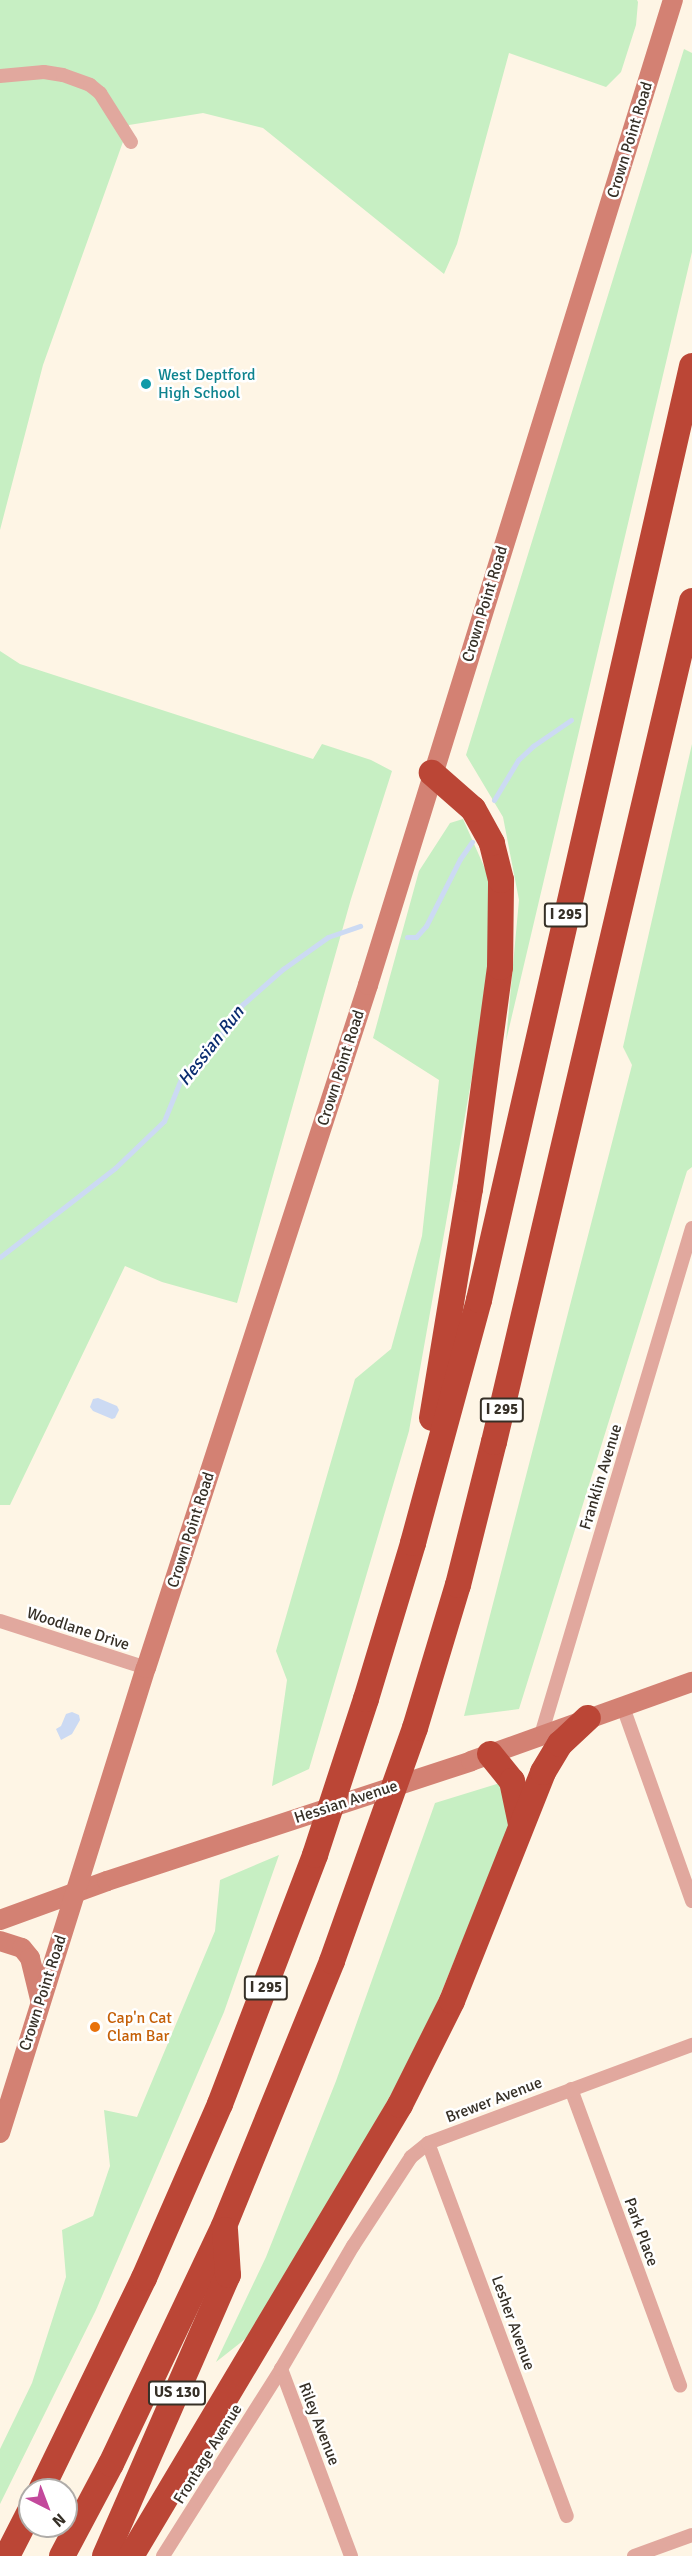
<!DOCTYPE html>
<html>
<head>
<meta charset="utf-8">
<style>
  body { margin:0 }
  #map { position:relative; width:692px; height:2556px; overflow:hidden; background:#fef5e5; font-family:Signika,sans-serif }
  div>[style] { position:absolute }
  .green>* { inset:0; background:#c7efc3 }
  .water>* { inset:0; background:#ccdaf3 }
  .stream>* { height:5px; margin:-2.5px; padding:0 2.5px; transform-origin:2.5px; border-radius:2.5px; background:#ccdaf3 }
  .minor>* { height:14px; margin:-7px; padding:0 7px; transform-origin:7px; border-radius:7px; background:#e1a89e }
  .secondary>* { height:20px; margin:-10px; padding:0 10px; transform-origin:10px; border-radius:10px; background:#d38173 }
  .motorway>* { height:26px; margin:-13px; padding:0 13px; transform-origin:13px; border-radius:13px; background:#bb4636 }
  .dots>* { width:16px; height:16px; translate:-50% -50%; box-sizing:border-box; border:3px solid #fff; border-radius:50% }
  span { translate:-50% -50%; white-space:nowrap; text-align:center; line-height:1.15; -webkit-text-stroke:5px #fff; paint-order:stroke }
  .shield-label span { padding:2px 4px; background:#fff; border:2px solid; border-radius:4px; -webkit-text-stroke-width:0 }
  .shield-label { font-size:15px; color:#363027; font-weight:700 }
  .street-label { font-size:16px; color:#363027 }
  .culture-label { font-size:16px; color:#0d838f }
  .left { translate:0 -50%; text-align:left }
  .food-label { font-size:16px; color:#c56008 }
  .water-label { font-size:18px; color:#0b2c70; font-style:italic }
  .north { position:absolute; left:18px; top:2478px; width:60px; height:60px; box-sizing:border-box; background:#fff; border:2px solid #afaca9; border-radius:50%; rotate:138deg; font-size:16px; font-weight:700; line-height:24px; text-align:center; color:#363027 }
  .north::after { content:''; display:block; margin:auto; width:21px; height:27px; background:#c3499c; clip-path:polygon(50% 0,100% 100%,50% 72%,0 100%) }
</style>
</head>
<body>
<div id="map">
  <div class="green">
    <div style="clip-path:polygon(0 0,637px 0,638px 2px,636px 25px,621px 72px,606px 87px,509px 53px,457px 244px,444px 274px,263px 128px,203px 113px,129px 125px,43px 365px,0 530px)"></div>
    <div style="clip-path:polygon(684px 49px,692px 53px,692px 252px,506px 1041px,519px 900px,503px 817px,466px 755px)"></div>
    <div style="clip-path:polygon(0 651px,20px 664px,313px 759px,322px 744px,371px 760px,392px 771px,351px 899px,237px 1303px,162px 1282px,125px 1266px,10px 1505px,0 1505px)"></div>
    <div style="clip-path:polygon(692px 744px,692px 1167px,687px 1171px,519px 1709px,464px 1716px,632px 1065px,623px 1047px)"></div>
    <div style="clip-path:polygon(463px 819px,490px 880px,490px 946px,476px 1054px,409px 1431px,309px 1769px,272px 1786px,287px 1680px,276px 1651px,355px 1379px,391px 1349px,422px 1236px,439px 1080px,373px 1038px,419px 871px,450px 823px)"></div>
    <div style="clip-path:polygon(500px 1783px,512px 1805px,507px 1832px,423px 2037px,334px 2196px,249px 2336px,216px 2362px,266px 2257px,336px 2081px,435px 1803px)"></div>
    <div style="clip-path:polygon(279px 1855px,224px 2012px,96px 2310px,0 2504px,0 2449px,32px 2383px,66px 2277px,62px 2230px,93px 2216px,110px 2166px,104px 2110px,137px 2117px,215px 1931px,220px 1880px)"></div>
  </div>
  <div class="water">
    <div style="clip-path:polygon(98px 1398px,117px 1406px,119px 1410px,115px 1418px,112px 1419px,93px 1411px,90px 1407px,93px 1399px)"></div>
    <div style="clip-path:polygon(72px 1712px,79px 1715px,80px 1720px,72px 1734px,61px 1740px,56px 1729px,61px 1726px,66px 1714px)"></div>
  </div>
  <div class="stream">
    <div style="left:494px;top:800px;width:47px;rotate:-59deg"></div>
    <div style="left:518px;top:760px;width:21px;rotate:-43deg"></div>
    <div style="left:533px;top:746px;width:46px;rotate:-34.4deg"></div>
    <div style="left:407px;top:937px;width:9px"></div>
    <div style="left:416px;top:937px;width:15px;rotate:-48deg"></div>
    <div style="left:426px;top:926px;width:75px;rotate:-63.1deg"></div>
    <div style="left:460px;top:859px;width:21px;rotate:-55deg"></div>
    <div style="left:0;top:1257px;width:145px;rotate:-37.7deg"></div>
    <div style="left:115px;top:1168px;width:68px;rotate:-43.8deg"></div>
    <div style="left:164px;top:1121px;width:45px;rotate:-68deg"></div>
    <div style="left:181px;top:1079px;width:50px;rotate:-46.6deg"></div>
    <div style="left:215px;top:1043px;width:47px;rotate:-54.6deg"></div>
    <div style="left:242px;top:1005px;width:55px;rotate:-41.3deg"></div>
    <div style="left:283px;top:969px;width:55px;rotate:-35.4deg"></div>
    <div style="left:328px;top:937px;width:34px;rotate:-19deg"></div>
  </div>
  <div class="minor">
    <div style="left:0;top:76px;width:44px;rotate:-5.2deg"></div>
    <div style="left:44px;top:72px;width:19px;rotate:9deg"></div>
    <div style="left:63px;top:75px;width:29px;rotate:20deg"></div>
    <div style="left:90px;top:85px;width:13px;rotate:39deg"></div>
    <div style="left:100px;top:93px;width:58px;rotate:57.7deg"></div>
    <div style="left:0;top:1621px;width:153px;rotate:17.8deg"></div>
    <div style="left:623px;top:1707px;width:206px;rotate:70.4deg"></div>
    <div style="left:541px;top:1735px;width:529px;rotate:-73.41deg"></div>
    <div style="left:571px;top:2089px;width:316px;rotate:69.8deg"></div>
    <div style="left:428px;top:2143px;width:398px;rotate:69.6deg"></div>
    <div style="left:163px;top:2556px;width:221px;rotate:-57.7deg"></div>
    <div style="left:351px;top:2556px;width:200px;rotate:-110.5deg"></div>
    <div style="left:281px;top:2369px;width:143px;rotate:-59.7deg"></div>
    <div style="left:353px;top:2246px;width:106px;rotate:-56.9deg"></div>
    <div style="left:411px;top:2157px;width:22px;rotate:-39deg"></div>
    <div style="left:428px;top:2143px;width:282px;rotate:-20.4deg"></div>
    <div style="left:634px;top:2556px;width:62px;rotate:-19.9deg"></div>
  </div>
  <div class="secondary">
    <div style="left:0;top:1920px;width:114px;rotate:-20deg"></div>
    <div style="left:107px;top:1881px;width:383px;rotate:-18.2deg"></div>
    <div style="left:471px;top:1761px;width:235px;rotate:-19.7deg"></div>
    <div style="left:0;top:1941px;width:23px;rotate:18deg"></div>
    <div style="left:22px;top:1948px;width:13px;rotate:51deg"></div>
    <div style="left:30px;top:1958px;width:42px;rotate:76.3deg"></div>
    <div style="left:0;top:2133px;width:487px;rotate:-72.6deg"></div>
    <div style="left:146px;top:1668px;width:718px;rotate:-71.99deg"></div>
    <div style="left:368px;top:985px;width:1031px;rotate:-72.8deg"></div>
  </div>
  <div class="motorway">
    <div style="left:432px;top:1418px;width:232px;rotate:-80.6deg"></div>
    <div style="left:470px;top:1189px;width:224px;rotate:-82.3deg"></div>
    <div style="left:500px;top:967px;width:87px;rotate:-89.3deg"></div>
    <div style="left:501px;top:880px;width:38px;rotate:-104deg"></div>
    <div style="left:492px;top:843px;width:39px;rotate:-119deg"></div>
    <div style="left:473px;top:809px;width:55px;rotate:-138.7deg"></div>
    <div style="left:490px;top:1754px;width:35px;rotate:51deg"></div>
    <div style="left:512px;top:1781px;width:44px;rotate:78.2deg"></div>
    <div style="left:41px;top:2490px;width:236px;rotate:-64.1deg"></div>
    <div style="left:144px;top:2278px;width:190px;rotate:-66.4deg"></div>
    <div style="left:220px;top:2104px;width:267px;rotate:-69.1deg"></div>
    <div style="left:315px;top:1855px;width:164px;rotate:-71.9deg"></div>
    <div style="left:366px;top:1699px;width:163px;rotate:-73.2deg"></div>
    <div style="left:413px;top:1543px;width:252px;rotate:-74.8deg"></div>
    <div style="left:479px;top:1300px;width:958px;rotate:-77.15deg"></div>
    <div style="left:7px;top:2556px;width:51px;rotate:-62.9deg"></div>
    <div style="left:62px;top:2556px;width:104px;rotate:-62deg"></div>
    <div style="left:111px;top:2464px;width:263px;rotate:-64.6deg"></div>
    <div style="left:224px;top:2226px;width:286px;rotate:-67.8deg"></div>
    <div style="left:332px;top:1961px;width:247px;rotate:-70.4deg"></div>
    <div style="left:415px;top:1728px;width:149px;rotate:-73.3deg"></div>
    <div style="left:458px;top:1585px;width:147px;rotate:-75.9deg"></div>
    <div style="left:494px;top:1442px;width:864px;rotate:-76.75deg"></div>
    <div style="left:105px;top:2556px;width:307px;rotate:-66.4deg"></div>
    <div style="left:228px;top:2275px;width:45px;rotate:-93.8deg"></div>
    <div style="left:131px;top:2556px;width:525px;rotate:-59.19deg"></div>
    <div style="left:400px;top:2105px;width:116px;rotate:-63.4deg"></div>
    <div style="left:452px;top:2001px;width:246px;rotate:-68.3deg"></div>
    <div style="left:543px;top:1772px;width:33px;rotate:-59deg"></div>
    <div style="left:560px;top:1744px;width:38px;rotate:-43deg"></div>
  </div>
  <div class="dots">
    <div style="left:146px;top:384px;background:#0f9aa8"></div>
    <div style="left:95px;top:2027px;background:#e8710a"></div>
  </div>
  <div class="shield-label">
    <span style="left:566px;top:915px">I 295</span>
    <span style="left:502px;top:1410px">I 295</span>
    <span style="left:266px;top:1988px">I 295</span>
    <span style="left:177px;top:2393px">US 130</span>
  </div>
  <div class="street-label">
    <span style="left:630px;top:140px;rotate:-73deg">Crown Point Road</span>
    <span style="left:485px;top:604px;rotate:-73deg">Crown Point Road</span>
    <span style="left:341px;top:1068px;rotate:-72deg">Crown Point Road</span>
    <span style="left:601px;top:1477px;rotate:-73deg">Franklin Avenue</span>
    <span style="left:191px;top:1530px;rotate:-72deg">Crown Point Road</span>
    <span style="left:78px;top:1629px;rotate:18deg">Woodlane Drive</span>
    <span style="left:346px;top:1802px;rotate:-18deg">Hessian Avenue</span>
    <span style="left:43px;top:1993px;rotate:-72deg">Crown Point Road</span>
    <span style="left:494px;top:2100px;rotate:-21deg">Brewer Avenue</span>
    <span style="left:641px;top:2232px;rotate:70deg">Park Place</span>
    <span style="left:513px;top:2323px;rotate:70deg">Lesher Avenue</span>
    <span style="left:319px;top:2424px;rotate:69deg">Riley Avenue</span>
    <span style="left:208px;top:2454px;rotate:-58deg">Frontage Avenue</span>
  </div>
  <div class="culture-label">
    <span class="left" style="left:158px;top:384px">West Deptford<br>High School</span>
  </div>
  <div class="food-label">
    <span class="left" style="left:107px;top:2027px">Cap'n Cat<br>Clam Bar</span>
  </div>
  <div class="water-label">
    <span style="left:211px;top:1046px;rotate:-52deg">Hessian Run</span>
  </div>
  <div class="north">N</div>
</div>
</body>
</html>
